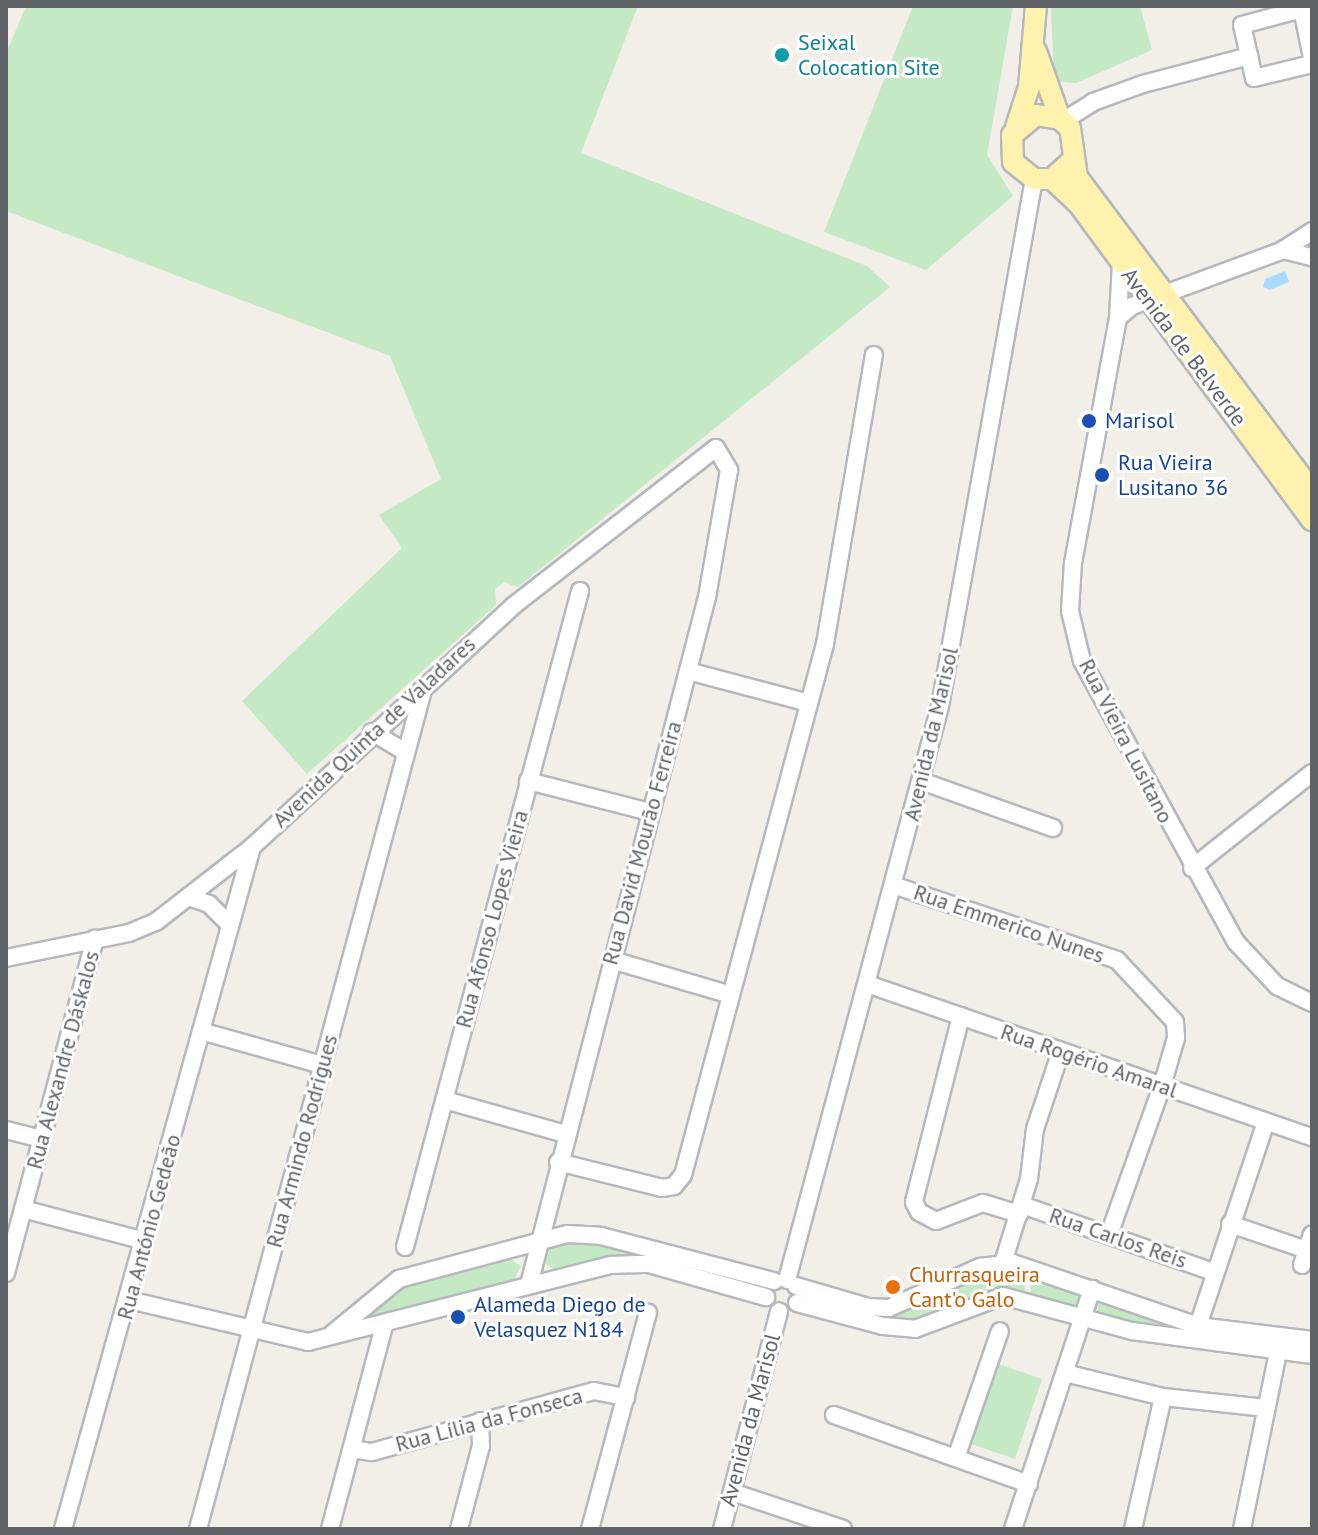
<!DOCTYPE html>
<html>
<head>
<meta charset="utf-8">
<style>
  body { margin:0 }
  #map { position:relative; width:1318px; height:1535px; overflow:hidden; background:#f1efe8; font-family:"PT Sans",sans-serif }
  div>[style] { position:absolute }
  .green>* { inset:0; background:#c5e8c5 }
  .water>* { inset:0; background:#aadaff }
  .roads { filter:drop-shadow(2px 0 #b5b8bc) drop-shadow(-2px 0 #b5b8bc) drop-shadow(0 2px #b5b8bc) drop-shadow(0 -2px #b5b8bc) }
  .minor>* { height:16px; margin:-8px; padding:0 8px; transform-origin:8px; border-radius:8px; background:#fff }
  .major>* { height:20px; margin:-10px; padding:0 10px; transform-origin:10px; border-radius:10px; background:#fff2af }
  .dots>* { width:22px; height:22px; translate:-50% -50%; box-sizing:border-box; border:4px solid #fff; border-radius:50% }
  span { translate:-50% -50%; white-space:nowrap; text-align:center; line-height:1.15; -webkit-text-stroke:6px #fff; paint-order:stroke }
  .culture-label { font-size:22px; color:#0d838f }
  .left { translate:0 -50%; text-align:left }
  .street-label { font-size:22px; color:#5f6368 }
  .transit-label { font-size:22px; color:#164399 }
  .food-label { font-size:22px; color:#c56008 }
  .frame { position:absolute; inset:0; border:8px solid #5f6368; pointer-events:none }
</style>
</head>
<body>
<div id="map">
  <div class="green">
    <div style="clip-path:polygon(26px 6px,638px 6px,581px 153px,867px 266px,890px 287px,518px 587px,504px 582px,495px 589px,496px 605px,307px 774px,242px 701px,402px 548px,379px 515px,441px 479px,390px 356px,6px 211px,6px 54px)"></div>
    <div style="clip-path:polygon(913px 6px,1013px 6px,987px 155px,1013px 196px,926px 270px,824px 232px)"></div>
    <div style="clip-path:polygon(1051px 6px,1140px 6px,1152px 50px,1076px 83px,1054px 81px)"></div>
    <div style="clip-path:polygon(587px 1239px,640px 1253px,640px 1257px,559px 1272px,541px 1261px,546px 1245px)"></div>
    <div style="clip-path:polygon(506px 1256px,521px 1266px,512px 1284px,357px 1327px,397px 1286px)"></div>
    <div style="clip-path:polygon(994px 1270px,1024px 1272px,1025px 1293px,990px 1292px,935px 1319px,903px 1324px,822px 1302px,885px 1314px,903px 1311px)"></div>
    <div style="clip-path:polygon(1030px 1274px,1077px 1291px,1078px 1306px,1031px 1295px)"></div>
    <div style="clip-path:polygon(1099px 1300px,1195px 1331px,1170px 1332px,1097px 1314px)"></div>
    <div style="clip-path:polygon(999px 1364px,1042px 1379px,1015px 1459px,971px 1444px)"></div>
  </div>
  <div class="water">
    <div style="clip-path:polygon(1285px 271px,1289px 282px,1270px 290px,1263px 287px,1265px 279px)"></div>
  </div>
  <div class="roads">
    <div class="minor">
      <div style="left:1312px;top:58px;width:50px;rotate:-101.5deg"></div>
      <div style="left:1302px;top:9px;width:62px;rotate:165.1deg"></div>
      <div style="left:1242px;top:25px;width:54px;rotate:77.2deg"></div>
      <div style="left:1254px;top:78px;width:60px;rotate:-13.6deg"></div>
      <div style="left:1063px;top:121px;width:36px;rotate:-32deg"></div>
      <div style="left:1093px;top:102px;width:53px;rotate:-19.8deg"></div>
      <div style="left:1143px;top:84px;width:110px;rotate:-14.8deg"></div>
      <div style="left:1283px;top:250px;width:30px;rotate:14deg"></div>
      <div style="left:1121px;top:263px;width:55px;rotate:93.1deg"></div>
      <div style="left:1118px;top:318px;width:248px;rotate:100.4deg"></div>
      <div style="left:1073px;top:562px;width:49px;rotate:93.5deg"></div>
      <div style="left:1070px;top:611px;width:51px;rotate:76.5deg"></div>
      <div style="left:1082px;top:661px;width:320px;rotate:61.3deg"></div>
      <div style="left:1236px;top:942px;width:60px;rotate:47deg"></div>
      <div style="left:1277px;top:986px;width:39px;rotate:26deg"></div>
      <div style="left:1118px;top:318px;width:18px;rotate:-41deg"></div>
      <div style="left:1132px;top:306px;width:161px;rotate:-20.3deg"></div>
      <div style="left:1283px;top:250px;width:35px;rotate:-33deg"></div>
      <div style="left:688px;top:671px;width:125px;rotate:14.8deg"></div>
      <div style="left:372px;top:732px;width:39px;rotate:31deg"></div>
      <div style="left:528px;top:781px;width:126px;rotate:14.3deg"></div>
      <div style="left:921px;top:781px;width:140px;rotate:19.6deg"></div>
      <div style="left:1192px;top:868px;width:153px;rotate:-38.4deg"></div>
      <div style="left:893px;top:885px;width:236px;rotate:18.5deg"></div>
      <div style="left:1117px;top:960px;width:85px;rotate:46.9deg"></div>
      <div style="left:1175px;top:1022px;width:16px;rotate:86deg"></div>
      <div style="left:1176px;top:1038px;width:50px;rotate:106.3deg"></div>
      <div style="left:1162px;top:1086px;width:158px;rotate:109.6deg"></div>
      <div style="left:188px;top:897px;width:22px;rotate:18deg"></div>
      <div style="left:209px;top:904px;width:28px;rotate:45deg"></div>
      <div style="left:6px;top:958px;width:126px;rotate:-11.5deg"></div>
      <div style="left:129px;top:933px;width:30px;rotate:-23deg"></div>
      <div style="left:157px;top:921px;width:120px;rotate:-37.9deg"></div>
      <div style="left:252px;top:847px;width:355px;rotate:-42.7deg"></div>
      <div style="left:513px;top:606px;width:257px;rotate:-37.9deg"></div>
      <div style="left:716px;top:448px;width:26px;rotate:59deg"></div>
      <div style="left:729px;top:470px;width:129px;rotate:99.8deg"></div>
      <div style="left:707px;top:597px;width:711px;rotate:104.51deg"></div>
      <div style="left:612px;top:960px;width:124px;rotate:16.4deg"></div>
      <div style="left:867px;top:984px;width:471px;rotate:19deg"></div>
      <div style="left:961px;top:1016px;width:192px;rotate:104.2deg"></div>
      <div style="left:914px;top:1202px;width:11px;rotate:63deg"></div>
      <div style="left:919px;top:1212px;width:19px;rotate:28deg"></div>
      <div style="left:936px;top:1221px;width:50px;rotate:-21deg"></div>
      <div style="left:983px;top:1203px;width:38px;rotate:17deg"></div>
      <div style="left:201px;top:1031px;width:126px;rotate:15.7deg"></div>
      <div style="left:445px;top:1100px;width:125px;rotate:15.8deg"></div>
      <div style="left:6px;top:1130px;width:36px;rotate:14deg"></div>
      <div style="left:558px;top:1162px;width:107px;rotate:14deg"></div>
      <div style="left:662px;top:1188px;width:12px;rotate:-9deg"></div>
      <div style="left:674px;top:1186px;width:14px;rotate:-51deg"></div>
      <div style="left:683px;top:1175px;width:550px;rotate:-75.03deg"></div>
      <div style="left:825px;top:644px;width:293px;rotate:-80.4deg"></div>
      <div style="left:1022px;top:1205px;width:202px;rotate:19.3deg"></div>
      <div style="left:23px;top:1209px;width:126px;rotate:14.7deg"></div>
      <div style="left:1230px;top:1224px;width:81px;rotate:18.7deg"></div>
      <div style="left:405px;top:1247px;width:679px;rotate:-75.06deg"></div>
      <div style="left:1003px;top:1263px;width:88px;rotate:-72.8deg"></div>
      <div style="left:1029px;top:1179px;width:50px;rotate:-83.2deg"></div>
      <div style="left:1035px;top:1129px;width:82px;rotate:-71.6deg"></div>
      <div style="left:1302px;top:1265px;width:32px;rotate:-72deg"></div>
      <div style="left:6px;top:1273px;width:346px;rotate:-75.1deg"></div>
      <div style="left:787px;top:1280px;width:594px;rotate:-75.07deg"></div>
      <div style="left:940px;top:706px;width:535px;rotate:-79.89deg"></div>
      <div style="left:796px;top:1286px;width:75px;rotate:16.3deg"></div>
      <div style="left:868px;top:1307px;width:21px;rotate:3deg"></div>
      <div style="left:889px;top:1308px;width:100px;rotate:-24.3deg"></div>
      <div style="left:980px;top:1267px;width:33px;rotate:-7deg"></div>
      <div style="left:1013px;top:1263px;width:195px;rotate:18.8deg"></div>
      <div style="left:1198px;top:1326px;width:115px;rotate:7deg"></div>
      <div style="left:129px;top:1300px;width:184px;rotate:13.2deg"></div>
      <div style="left:308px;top:1342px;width:313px;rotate:-14.3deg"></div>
      <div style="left:611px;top:1265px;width:38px;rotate:-2deg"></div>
      <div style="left:649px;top:1264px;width:122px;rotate:15.8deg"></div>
      <div style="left:797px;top:1303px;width:89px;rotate:15deg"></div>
      <div style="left:883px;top:1326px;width:32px;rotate:5deg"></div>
      <div style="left:915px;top:1329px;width:94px;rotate:-20.6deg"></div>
      <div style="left:1003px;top:1296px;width:134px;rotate:15.2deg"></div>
      <div style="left:1132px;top:1331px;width:182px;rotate:7.6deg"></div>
      <div style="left:1198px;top:1326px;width:215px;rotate:-71.6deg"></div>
      <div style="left:332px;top:1334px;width:87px;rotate:-39.4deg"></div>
      <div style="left:399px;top:1279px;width:174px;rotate:-15deg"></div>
      <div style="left:567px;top:1234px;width:34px;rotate:3deg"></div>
      <div style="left:601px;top:1236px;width:179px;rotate:14.6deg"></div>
      <div style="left:1065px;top:1373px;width:101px;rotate:13.8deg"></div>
      <div style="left:1163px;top:1397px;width:104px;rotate:6.1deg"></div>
      <div style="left:834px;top:1415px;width:207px;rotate:19.5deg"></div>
      <div style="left:352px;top:1449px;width:20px;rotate:9deg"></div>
      <div style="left:372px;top:1452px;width:230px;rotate:-15.4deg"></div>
      <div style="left:594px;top:1391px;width:33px;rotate:11deg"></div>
      <div style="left:956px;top:1458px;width:134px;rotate:-70.9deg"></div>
      <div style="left:732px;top:1492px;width:117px;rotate:18.4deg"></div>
      <div style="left:63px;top:1529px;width:708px;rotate:-74.51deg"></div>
      <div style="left:198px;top:1529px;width:872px;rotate:-74.98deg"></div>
      <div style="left:330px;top:1529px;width:210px;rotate:-75.1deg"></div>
      <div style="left:459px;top:1529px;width:86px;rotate:-75.2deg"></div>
      <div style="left:481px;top:1446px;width:25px;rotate:-92deg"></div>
      <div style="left:590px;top:1529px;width:224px;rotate:-75deg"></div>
      <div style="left:722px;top:1529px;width:225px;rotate:-75.3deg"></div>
      <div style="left:1013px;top:1529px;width:253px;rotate:-71.8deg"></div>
      <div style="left:1133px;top:1529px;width:135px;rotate:-77.2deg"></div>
      <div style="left:1242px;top:1529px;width:181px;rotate:-78.5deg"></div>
    </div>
    <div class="major">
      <div style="left:1036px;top:51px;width:72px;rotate:70.6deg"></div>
      <div style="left:1016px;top:127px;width:42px;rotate:-72deg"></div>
      <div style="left:1029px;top:87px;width:81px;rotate:-85.1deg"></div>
      <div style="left:1074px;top:159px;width:30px;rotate:138deg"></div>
      <div style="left:1052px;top:179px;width:18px;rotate:180deg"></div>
      <div style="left:1034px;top:179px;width:27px;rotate:-141deg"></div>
      <div style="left:1013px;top:162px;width:27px;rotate:-92deg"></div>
      <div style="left:1012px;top:135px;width:31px;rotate:-40deg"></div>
      <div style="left:1036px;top:115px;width:24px;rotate:9deg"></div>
      <div style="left:1060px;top:119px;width:13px;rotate:42deg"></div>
      <div style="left:1070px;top:128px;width:49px;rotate:81.9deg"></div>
      <div style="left:1077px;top:177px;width:392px;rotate:53.2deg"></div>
      <div style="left:1052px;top:179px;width:35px;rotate:43deg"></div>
      <div style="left:1078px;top:203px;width:394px;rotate:53.6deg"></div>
    </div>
  </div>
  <div class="dots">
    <div style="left:782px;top:55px;background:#0f9aa8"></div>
    <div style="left:1089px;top:421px;background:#1a4fb4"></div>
    <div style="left:1102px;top:475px;background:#1a4fb4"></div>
    <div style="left:893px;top:1287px;background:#e8710a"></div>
    <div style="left:458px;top:1317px;background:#1a4fb4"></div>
  </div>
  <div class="culture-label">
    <span class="left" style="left:798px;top:55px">Seixal<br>Colocation Site</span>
  </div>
  <div class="street-label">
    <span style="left:1184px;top:347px;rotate:53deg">Avenida de Belverde</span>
    <span style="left:374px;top:732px;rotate:-43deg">Avenida Quinta de Valadares</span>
    <span style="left:931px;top:734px;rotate:-77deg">Avenida da Marisol</span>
    <span style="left:1126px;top:741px;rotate:63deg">Rua Vieira Lusitano</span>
    <span style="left:642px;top:843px;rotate:-75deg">Rua David Mourão Ferreira</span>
    <span style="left:492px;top:919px;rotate:-75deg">Rua Afonso Lopes Vieira</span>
    <span style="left:1009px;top:924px;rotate:19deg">Rua Emmerico Nunes</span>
    <span style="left:63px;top:1060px;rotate:-75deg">Rua Alexandre Dáskalos</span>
    <span style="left:1089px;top:1061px;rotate:19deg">Rua Rogério Amaral</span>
    <span style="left:302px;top:1141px;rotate:-75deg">Rua Armindo Rodrigues</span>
    <span style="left:149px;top:1227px;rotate:-75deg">Rua António Gedeão</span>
    <span style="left:1118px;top:1238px;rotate:19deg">Rua Carlos Reis</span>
    <span style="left:489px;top:1420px;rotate:-15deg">Rua Lília da Fonseca</span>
    <span style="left:750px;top:1420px;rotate:-75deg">Avenida da Marisol</span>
  </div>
  <div class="transit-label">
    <span class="left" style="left:1105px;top:421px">Marisol</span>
    <span class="left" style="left:1118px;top:475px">Rua Vieira<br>Lusitano 36</span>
    <span class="left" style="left:474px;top:1317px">Alameda Diego de<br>Velasquez N184</span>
  </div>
  <div class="food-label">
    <span class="left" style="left:909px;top:1287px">Churrasqueira<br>Cant'o Galo</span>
  </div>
  <div class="frame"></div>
</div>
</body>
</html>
